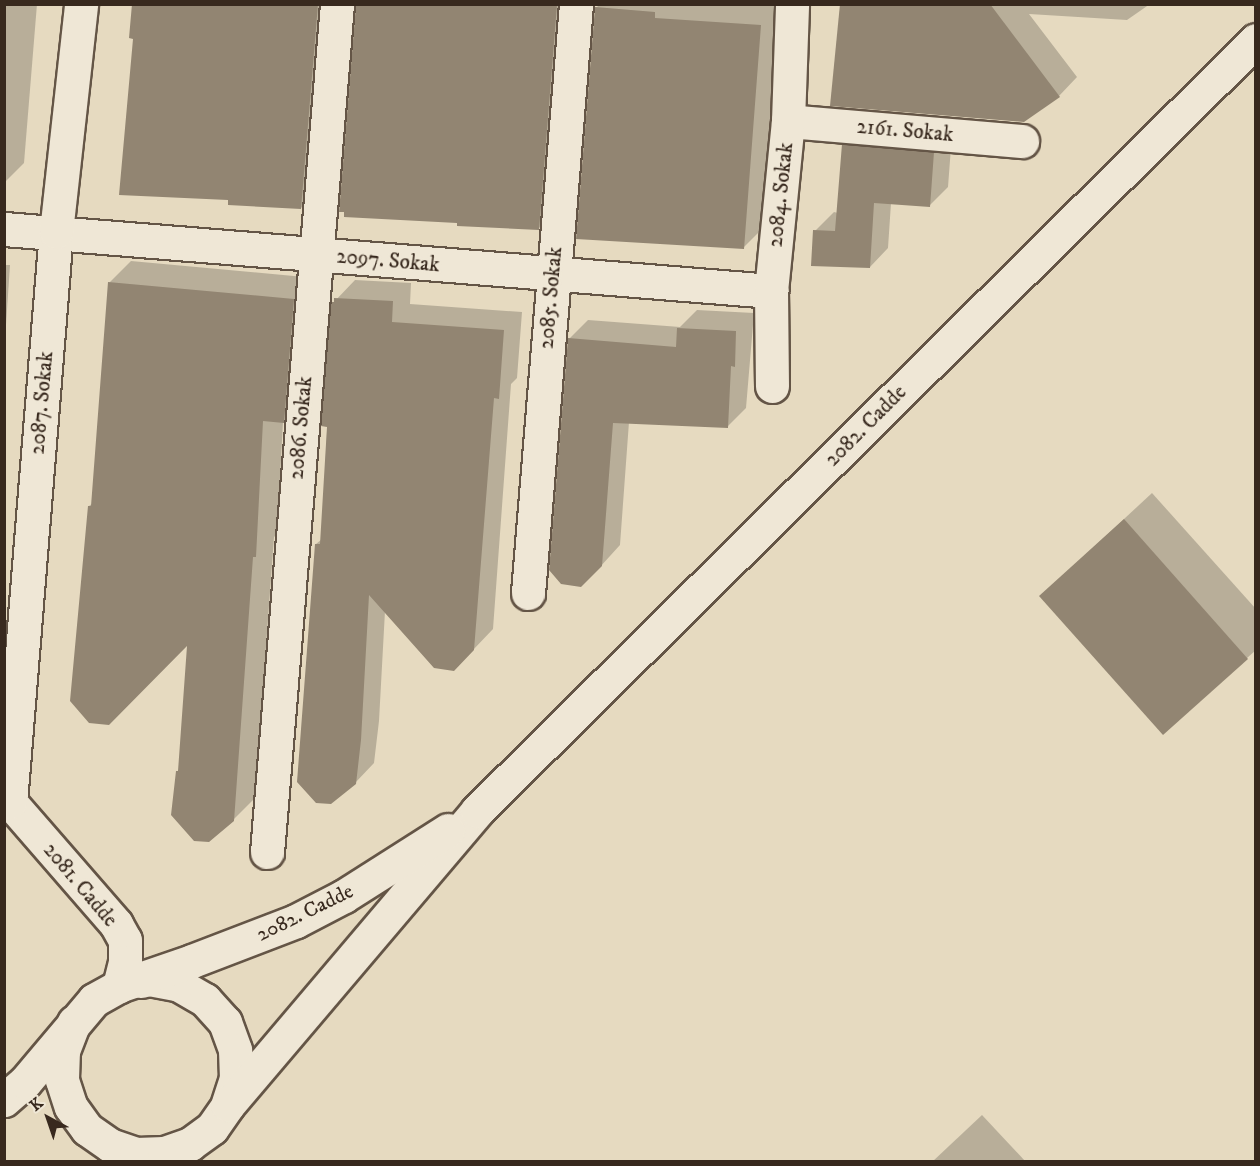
<!DOCTYPE html>
<html>
<head>
<meta charset="utf-8">
<style>
  body { margin:0 }
  #map { position:relative; width:1260px; height:1166px; overflow:hidden; background:#e6dac0; font-family:"IM FELL DW Pica",serif }
  div>[style] { position:absolute }
  .shadow>* { inset:0; background:#0003 }
  .building>* { inset:0; background:#928572 }
  .roads { filter:drop-shadow(2px 0 #645546) drop-shadow(-2px 0 #645546) drop-shadow(0 2px #645546) drop-shadow(0 -2px #645546) }
  .street>* { height:33px; margin:-16.5px; padding:0 16.5px; transform-origin:16.5px; border-radius:16.5px; background:#efe7d6 }
  span { translate:-50% -50%; white-space:nowrap; text-align:center; line-height:1.15; -webkit-text-stroke:4.5px #efe7d6; paint-order:stroke }
  .street-label { font-size:21px; color:#38291e }
  .frame { position:absolute; inset:0; border:6px solid #38291e; pointer-events:none }
  .north { position:absolute; left:18px; top:1088px; width:60px; height:60px; -webkit-text-stroke:4px #efe7d6; paint-order:stroke; rotate:320deg; font-size:16px; font-weight:700; line-height:24px; text-align:center; color:#38291e }
  .north::after { content:''; display:block; margin:auto; width:21px; height:27px; background:#38291e; clip-path:polygon(50% 0,100% 100%,50% 72%,0 100%) }
</style>
</head>
<body>
<div id="map">
  <div class="shadow">
    <div style="clip-path:polygon(4px 4px,37px 4px,24px 163px,5px 182px)"></div>
    <div style="clip-path:polygon(133px 4px,335px 4px,319px 189px,301px 208px,230px 199px,134px 37px)"></div>
    <div style="clip-path:polygon(357px 4px,574px 4px,557px 210px,538px 229px)"></div>
    <div style="clip-path:polygon(600px 4px,781px 4px,762px 229px,743px 248px,596px 8px)"></div>
    <div style="clip-path:polygon(842px 4px,1150px 4px,1127px 20px,1029px 14px,1077px 77px,1059px 96px)"></div>
    <div style="clip-path:polygon(862px 126px,952px 134px,948px 187px,929px 206px,891px 203px,888px 248px,870px 267px,815px 231px,834px 212px,838px 213px,843px 145px)"></div>
    <div style="clip-path:polygon(131px 261px,315px 278px,305px 399px,283px 422px,277px 534px,274px 537px,255px 798px,233px 820px,177px 772px,180px 769px,189px 643px,89px 506px,93px 503px,109px 283px)"></div>
    <div style="clip-path:polygon(4px 265px,10px 265px,4px 355px)"></div>
    <div style="clip-path:polygon(355px 280px,411px 283px,410px 304px,522px 312px,517px 378px,511px 384px,493px 629px,473px 650px,385px 611px,379px 721px,374px 763px,355px 783px,316px 544px,322px 539px,333px 303px)"></div>
    <div style="clip-path:polygon(697px 310px,754px 313px,746px 408px,728px 426px,629px 422px,620px 545px,600px 567px,569px 339px,588px 320px,680px 327px)"></div>
    <div style="clip-path:polygon(1152px 493px,1256px 609px,1256px 650px,1163px 733px,1041px 596px)"></div>
    <div style="clip-path:polygon(982px 1115px,1026px 1162px,932px 1162px)"></div>
  </div>
  <div class="building">
    <div style="clip-path:polygon(132px 4px,318px 4px,301px 209px,228px 205px,228px 200px,119px 195px,133px 39px,129px 38px)"></div>
    <div style="clip-path:polygon(356px 4px,557px 5px,539px 230px,457px 226px,457px 223px,344px 217px,344px 212px,339px 212px)"></div>
    <div style="clip-path:polygon(840px 4px,990px 4px,1060px 97px,1024px 122px,830px 106px)"></div>
    <div style="clip-path:polygon(595px 7px,655px 12px,655px 18px,761px 25px,744px 249px,576px 239px)"></div>
    <div style="clip-path:polygon(842px 144px,934px 152px,930px 207px,874px 203px,870px 268px,811px 266px,813px 230px,835px 231px)"></div>
    <div style="clip-path:polygon(108px 282px,294px 299px,284px 423px,263px 421px,256px 557px,253px 557px,234px 821px,209px 842px,194px 841px,171px 815px,176px 771px,178px 771px,187px 646px,109px 725px,89px 723px,70px 701px,88px 506px,91px 506px)"></div>
    <div style="clip-path:polygon(334px 298px,393px 301px,392px 322px,504px 330px,499px 399px,494px 398px,474px 650px,454px 671px,434px 668px,369px 595px,361px 740px,356px 784px,331px 804px,316px 803px,297px 782px,315px 544px,320px 544px,327px 427px,321px 426px,331px 302px,334px 302px)"></div>
    <div style="clip-path:polygon(677px 328px,736px 331px,735px 367px,731px 366px,728px 428px,613px 423px,602px 566px,581px 587px,561px 584px,549px 570px,568px 338px,676px 347px)"></div>
    <div style="clip-path:polygon(1124px 519px,1248px 659px,1163px 735px,1039px 596px)"></div>
  </div>
  <div class="roads">
    <div class="street">
      <div style="left:788px;top:121px;width:235px;rotate:4.9deg"></div>
      <div style="left:4px;top:229px;width:770px;rotate:4.62deg"></div>
      <div style="left:772px;top:386px;width:95px;rotate:-90.6deg"></div>
      <div style="left:771px;top:291px;width:171px;rotate:-84.3deg"></div>
      <div style="left:788px;top:121px;width:117px;rotate:-88deg"></div>
      <div style="left:528px;top:593px;width:591px;rotate:-85.34deg"></div>
      <div style="left:4px;top:795px;width:171px;rotate:49deg"></div>
      <div style="left:116px;top:924px;width:18px;rotate:61deg"></div>
      <div style="left:125px;top:940px;width:22px;rotate:90deg"></div>
      <div style="left:125px;top:962px;width:25px;rotate:104deg"></div>
      <div style="left:10px;top:802px;width:572px;rotate:-85.39deg"></div>
      <div style="left:56px;top:232px;width:229px;rotate:-83.7deg"></div>
      <div style="left:267px;top:852px;width:851px;rotate:-85.28deg"></div>
      <div style="left:141px;top:981px;width:8px;rotate:-14deg"></div>
      <div style="left:149px;top:979px;width:31px;rotate:11deg"></div>
      <div style="left:179px;top:985px;width:30px;rotate:30deg"></div>
      <div style="left:205px;top:1000px;width:30px;rotate:48deg"></div>
      <div style="left:225px;top:1022px;width:30px;rotate:70deg"></div>
      <div style="left:235px;top:1050px;width:28px;rotate:88deg"></div>
      <div style="left:236px;top:1078px;width:26px;rotate:108deg"></div>
      <div style="left:74px;top:1022px;width:30px;rotate:111deg"></div>
      <div style="left:63px;top:1050px;width:30px;rotate:92deg"></div>
      <div style="left:62px;top:1080px;width:28px;rotate:72deg"></div>
      <div style="left:71px;top:1107px;width:27px;rotate:54deg"></div>
      <div style="left:87px;top:1129px;width:28px;rotate:35deg"></div>
      <div style="left:110px;top:1145px;width:28px;rotate:19deg"></div>
      <div style="left:136px;top:1154px;width:28px;rotate:-2deg"></div>
      <div style="left:164px;top:1153px;width:28px;rotate:-19deg"></div>
      <div style="left:190px;top:1144px;width:27px;rotate:-36deg"></div>
      <div style="left:212px;top:1128px;width:28px;rotate:-55deg"></div>
      <div style="left:228px;top:1105px;width:385px;rotate:-49.7deg"></div>
      <div style="left:477px;top:811px;width:1096px;rotate:-44.7deg"></div>
      <div style="left:4px;top:1100px;width:28px;rotate:-41deg"></div>
      <div style="left:25px;top:1082px;width:107px;rotate:-49.9deg"></div>
      <div style="left:94px;top:1000px;width:29px;rotate:-29deg"></div>
      <div style="left:119px;top:986px;width:77px;rotate:-18.9deg"></div>
      <div style="left:192px;top:961px;width:111px;rotate:-21deg"></div>
      <div style="left:296px;top:921px;width:54px;rotate:-27.5deg"></div>
      <div style="left:344px;top:896px;width:123px;rotate:-32.4deg"></div>
    </div>
  </div>
  <div class="street-label">
    <span style="left:905px;top:131px;rotate:5deg">2161. Sokak</span>
    <span style="left:781px;top:195px;rotate:-84deg">2084. Sokak</span>
    <span style="left:388px;top:261px;rotate:5deg">2097. Sokak</span>
    <span style="left:551px;top:298px;rotate:-85deg">2085. Sokak</span>
    <span style="left:42px;top:403px;rotate:-85deg">2087. Sokak</span>
    <span style="left:866px;top:426px;rotate:-45deg">2082. Cadde</span>
    <span style="left:301px;top:428px;rotate:-85deg">2086. Sokak</span>
    <span style="left:80px;top:885px;rotate:50deg">2081. Cadde</span>
    <span style="left:305px;top:913px;rotate:-26deg">2082. Cadde</span>
  </div>
  <div class="frame"></div>
  <div class="north">K</div>
</div>
</body>
</html>
